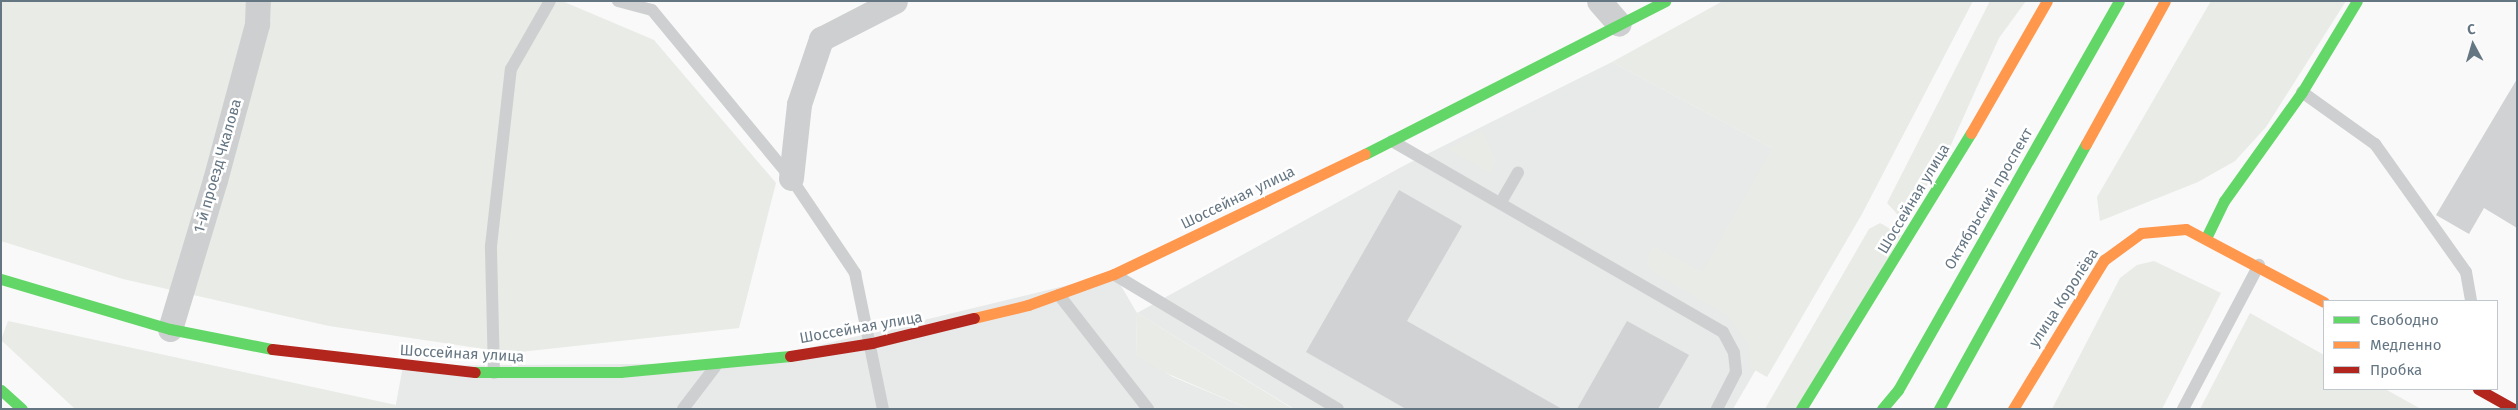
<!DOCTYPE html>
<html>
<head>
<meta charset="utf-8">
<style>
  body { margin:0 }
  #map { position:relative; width:2518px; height:410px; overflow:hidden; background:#f9f9f9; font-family:"Fira Sans",sans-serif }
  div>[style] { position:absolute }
  .built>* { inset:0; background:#e8e9e9 }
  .green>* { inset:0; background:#e8ebe6 }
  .building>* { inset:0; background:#d0d2d3 }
  .lane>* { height:12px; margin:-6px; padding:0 6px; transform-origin:6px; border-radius:6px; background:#cecfd0 }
  .street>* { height:25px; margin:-12.5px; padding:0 12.5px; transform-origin:12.5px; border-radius:12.5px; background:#cecfd0 }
  .fast>* { height:11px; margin:-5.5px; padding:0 5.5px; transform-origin:5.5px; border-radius:5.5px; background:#63d668 }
  .slow>* { height:11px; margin:-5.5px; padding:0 5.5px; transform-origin:5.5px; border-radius:5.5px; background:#ff974d }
  .jam>* { height:11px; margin:-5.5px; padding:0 5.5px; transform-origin:5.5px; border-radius:5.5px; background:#b3261e }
  span { translate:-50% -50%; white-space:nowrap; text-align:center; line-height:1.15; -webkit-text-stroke:5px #fff; paint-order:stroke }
  .street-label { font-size:15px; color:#657683 }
  .frame { position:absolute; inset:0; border:2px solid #657683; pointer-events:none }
  .legend { position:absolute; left:2323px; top:300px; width:175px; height:90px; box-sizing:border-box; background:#fff; border:1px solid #c1c8cd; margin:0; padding:6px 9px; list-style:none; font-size:15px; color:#657683 }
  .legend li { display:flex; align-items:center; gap:10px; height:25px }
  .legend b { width:25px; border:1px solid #c1c8cd }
  .north { position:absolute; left:2448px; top:20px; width:50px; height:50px; -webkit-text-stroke:4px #fff; paint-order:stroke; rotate:354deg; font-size:14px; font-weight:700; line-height:20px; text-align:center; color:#657683 }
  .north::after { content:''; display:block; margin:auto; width:18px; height:22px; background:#657683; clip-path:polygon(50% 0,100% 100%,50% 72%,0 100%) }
</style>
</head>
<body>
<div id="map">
  <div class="built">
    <div style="clip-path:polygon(1612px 62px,1800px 163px,1794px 304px,1733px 409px,1294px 409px,1137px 313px,1136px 355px,1173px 377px,1249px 409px,395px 409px,403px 366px,747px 363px,1114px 274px,1137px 313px,1405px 165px)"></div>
  </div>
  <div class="green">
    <div style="clip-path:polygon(1px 1px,562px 1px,654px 40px,776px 183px,739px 328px,511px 353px,329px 326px,123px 279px,1px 241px)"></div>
    <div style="clip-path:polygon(1723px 1px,1973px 1px,1862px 214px,1767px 377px,1751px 368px,1748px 344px,1728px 316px,1650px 270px,1646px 261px,1653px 246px,1702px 272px,1772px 148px,1612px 62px)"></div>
    <div style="clip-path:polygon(1990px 1px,2026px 1px,1999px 38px,1950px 147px,1909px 216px,1898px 215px,1887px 203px)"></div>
    <div style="clip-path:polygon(2211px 1px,2346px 1px,2266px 127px,2235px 161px,2198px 182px,2100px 221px,2097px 197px)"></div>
    <div style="clip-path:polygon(1482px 131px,1496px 161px,1490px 173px,1448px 149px)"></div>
    <div style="clip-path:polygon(1880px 223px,1901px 235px,1804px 409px,1765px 409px,1869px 229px)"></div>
    <div style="clip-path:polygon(2154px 261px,2221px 293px,2162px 409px,2052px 409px,2120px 278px,2137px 265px)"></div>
    <div style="clip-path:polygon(1137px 313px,1293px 409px,1294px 409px,1249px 409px,1157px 369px,1136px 355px)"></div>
    <div style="clip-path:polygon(2250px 313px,2324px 355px,2324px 389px,2385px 389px,2421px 409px,2200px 409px)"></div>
    <div style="clip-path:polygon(8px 321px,396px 405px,396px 409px,75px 409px,1px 340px)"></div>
  </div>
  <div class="building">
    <div style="clip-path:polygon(2517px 79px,2517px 228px,2484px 208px,2469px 234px,2436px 215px)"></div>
    <div style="clip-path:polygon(1399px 190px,1462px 226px,1407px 321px,1562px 409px,1406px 409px,1306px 352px)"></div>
    <div style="clip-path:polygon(1627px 321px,1689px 355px,1658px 409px,1577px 409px)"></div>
  </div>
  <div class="lane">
    <div style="left:618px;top:1px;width:35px;rotate:15deg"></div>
    <div style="left:652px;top:10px;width:218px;rotate:50.4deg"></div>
    <div style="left:791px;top:178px;width:115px;rotate:56deg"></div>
    <div style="left:855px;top:273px;width:139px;rotate:78.4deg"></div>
    <div style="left:2302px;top:92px;width:90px;rotate:35.5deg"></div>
    <div style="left:2375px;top:144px;width:157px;rotate:54.6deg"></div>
    <div style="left:2466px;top:272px;width:29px;rotate:80deg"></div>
    <div style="left:1392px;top:141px;width:382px;rotate:30deg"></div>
    <div style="left:1723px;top:332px;width:24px;rotate:62deg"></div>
    <div style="left:1734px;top:353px;width:19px;rotate:84deg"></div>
    <div style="left:1736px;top:372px;width:42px;rotate:117.2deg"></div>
    <div style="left:1501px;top:202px;width:34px;rotate:-60deg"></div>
    <div style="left:1115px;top:275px;width:260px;rotate:31deg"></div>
    <div style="left:1059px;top:295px;width:145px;rotate:52deg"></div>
    <div style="left:494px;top:373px;width:127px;rotate:-91.4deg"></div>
    <div style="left:491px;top:246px;width:178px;rotate:-83.6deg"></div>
    <div style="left:511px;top:69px;width:78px;rotate:-60.2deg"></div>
    <div style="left:683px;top:409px;width:53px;rotate:-52.7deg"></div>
    <div style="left:2183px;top:409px;width:163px;rotate:-62.2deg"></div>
  </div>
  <div class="street">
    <div style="left:1599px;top:1px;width:30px;rotate:49deg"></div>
    <div style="left:791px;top:178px;width:74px;rotate:-83.8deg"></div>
    <div style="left:799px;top:104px;width:69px;rotate:-71.3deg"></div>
    <div style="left:821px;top:39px;width:83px;rotate:-27.2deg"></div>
    <div style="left:170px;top:329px;width:156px;rotate:-73.2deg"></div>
    <div style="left:215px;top:180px;width:162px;rotate:-74.9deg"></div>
    <div style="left:257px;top:24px;width:23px;rotate:-88deg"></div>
  </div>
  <div class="fast">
    <div style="left:1365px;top:154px;width:337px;rotate:-27deg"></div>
    <div style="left:2206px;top:238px;width:41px;rotate:-64.1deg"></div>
    <div style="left:2224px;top:201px;width:134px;rotate:-54.4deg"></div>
    <div style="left:2302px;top:92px;width:106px;rotate:-58.9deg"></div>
    <div style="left:1px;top:279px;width:176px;rotate:16.5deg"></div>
    <div style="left:170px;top:329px;width:104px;rotate:11.1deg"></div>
    <div style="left:475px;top:372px;width:145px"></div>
    <div style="left:620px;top:372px;width:171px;rotate:-5.4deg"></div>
    <div style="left:1px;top:390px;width:28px;rotate:42deg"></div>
    <div style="left:1801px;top:409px;width:324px;rotate:-58.4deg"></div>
    <div style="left:1882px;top:409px;width:25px;rotate:-50deg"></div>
    <div style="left:1898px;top:390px;width:447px;rotate:-60.4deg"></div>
    <div style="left:1939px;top:409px;width:303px;rotate:-61deg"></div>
  </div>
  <div class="slow">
    <div style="left:1971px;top:133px;width:152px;rotate:-60.1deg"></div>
    <div style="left:2086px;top:144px;width:163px;rotate:-61.1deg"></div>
    <div style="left:974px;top:318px;width:56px;rotate:-13.5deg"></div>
    <div style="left:1028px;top:305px;width:91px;rotate:-19.8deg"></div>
    <div style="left:1114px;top:274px;width:278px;rotate:-25.6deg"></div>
    <div style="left:2013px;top:409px;width:175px;rotate:-58.6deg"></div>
    <div style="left:2104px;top:260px;width:46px;rotate:-36.1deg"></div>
    <div style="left:2141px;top:233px;width:45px;rotate:-5.1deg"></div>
    <div style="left:2186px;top:229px;width:156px;rotate:27.9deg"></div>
  </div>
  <div class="jam">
    <div style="left:272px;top:349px;width:204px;rotate:6.5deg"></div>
    <div style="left:790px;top:356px;width:83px;rotate:-9deg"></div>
    <div style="left:872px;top:343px;width:105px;rotate:-13.8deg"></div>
    <div style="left:2478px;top:389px;width:41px;rotate:29.1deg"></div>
  </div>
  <div class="street-label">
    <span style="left:218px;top:166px;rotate:-74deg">1-й проезд Чкалова</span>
    <span style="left:1238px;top:198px;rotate:-26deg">Шоссейная улица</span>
    <span style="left:1914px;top:199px;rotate:-59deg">Шоссейная улица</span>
    <span style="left:1989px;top:199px;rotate:-60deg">Октябрьский проспект</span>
    <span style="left:2064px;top:298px;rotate:-57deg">улица Королёва</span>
    <span style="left:861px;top:328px;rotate:-10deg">Шоссейная улица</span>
    <span style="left:462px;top:354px;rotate:3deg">Шоссейная улица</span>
  </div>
  <div class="frame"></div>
  <ul class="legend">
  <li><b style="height:6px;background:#63d668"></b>Свободно</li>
  <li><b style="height:6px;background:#ff974d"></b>Медленно</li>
  <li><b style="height:6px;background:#b3261e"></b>Пробка</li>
  </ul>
  <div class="north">С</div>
</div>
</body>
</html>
